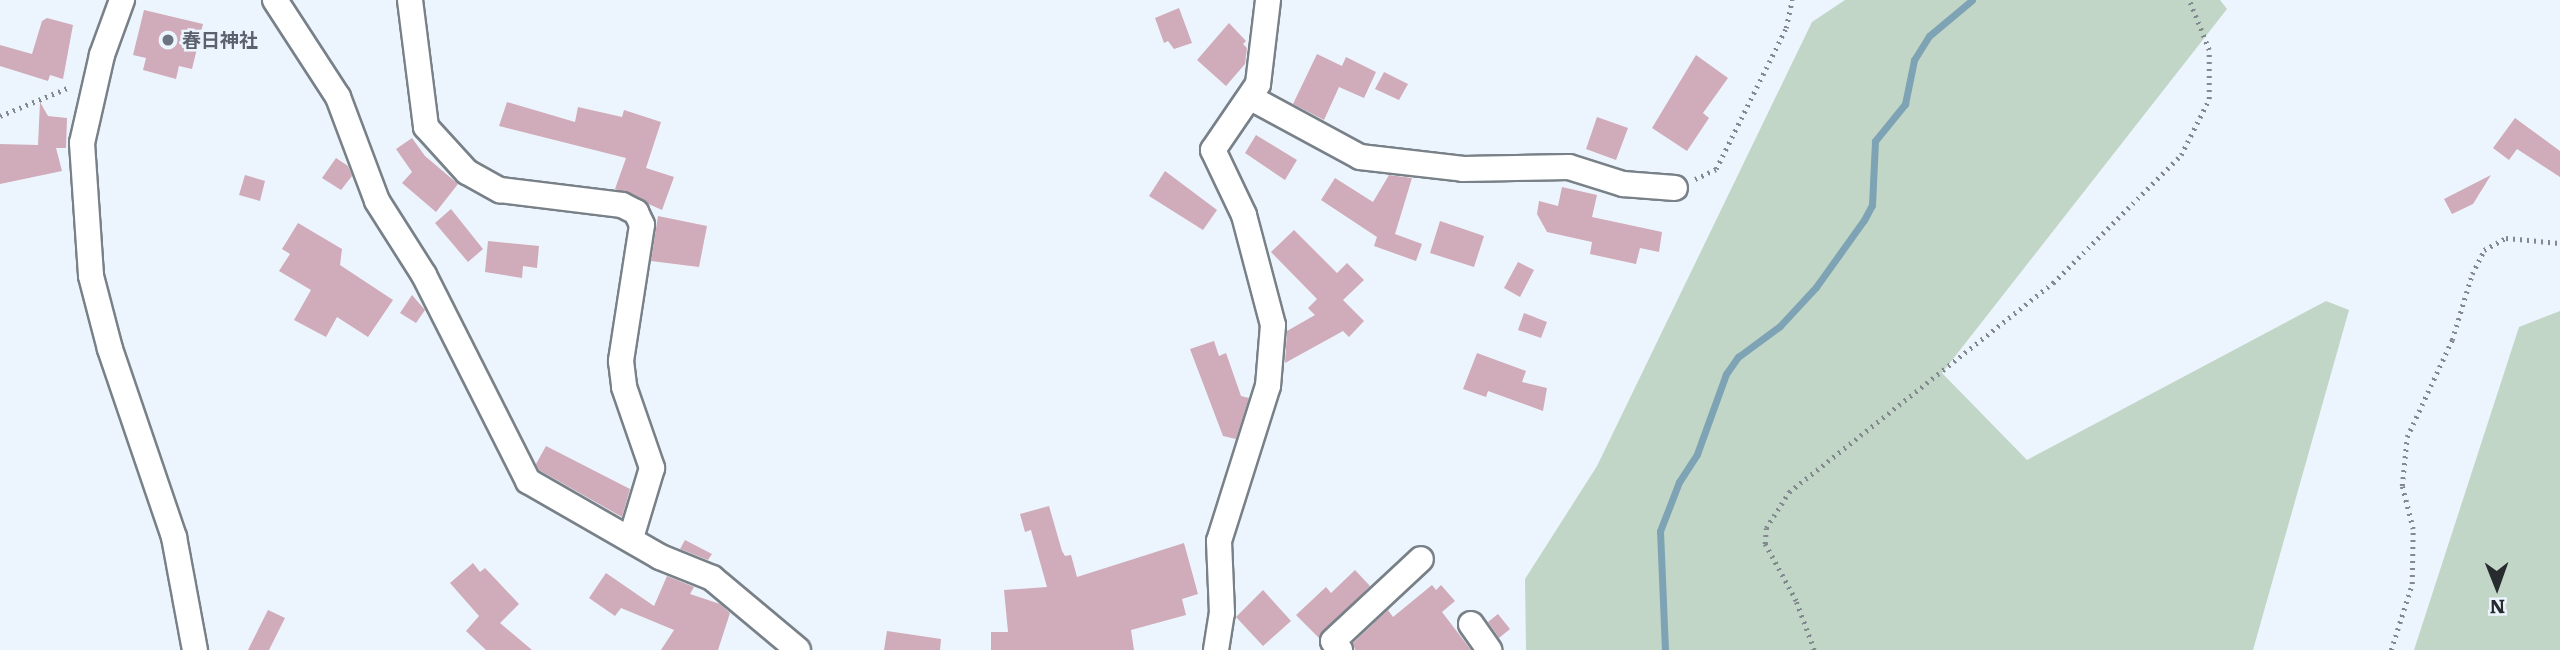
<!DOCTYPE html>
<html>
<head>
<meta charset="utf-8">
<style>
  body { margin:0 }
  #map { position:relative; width:2560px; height:650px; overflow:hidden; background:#ecf5fd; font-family:Literata,"Noto Sans JP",serif }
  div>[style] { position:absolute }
  .green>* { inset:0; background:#c2d6c7 }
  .stream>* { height:7px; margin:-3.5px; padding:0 3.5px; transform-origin:3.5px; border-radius:3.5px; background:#7ea3b4 }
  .building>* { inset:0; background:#d0abb9 }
  .path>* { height:4.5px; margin-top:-2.25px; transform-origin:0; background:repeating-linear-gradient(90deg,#82898e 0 2px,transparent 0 7px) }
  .roads { filter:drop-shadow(2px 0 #798188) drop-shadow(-2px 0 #798188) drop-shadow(0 2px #798188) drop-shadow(0 -2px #798188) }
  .minor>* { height:24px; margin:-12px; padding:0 12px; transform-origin:12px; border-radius:12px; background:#fff }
  .dots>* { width:19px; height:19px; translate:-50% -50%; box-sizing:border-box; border:4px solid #ecf5fd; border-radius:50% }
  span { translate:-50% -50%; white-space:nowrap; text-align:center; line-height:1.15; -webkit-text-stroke:5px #ecf5fd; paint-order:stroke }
  .worship-label { font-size:19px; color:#5b616d; font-weight:700 }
  .left { translate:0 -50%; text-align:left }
  .north { position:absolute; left:2462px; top:552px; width:70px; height:70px; -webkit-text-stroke:5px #ecf5fd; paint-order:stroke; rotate:179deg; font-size:19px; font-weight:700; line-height:28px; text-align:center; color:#272b2e }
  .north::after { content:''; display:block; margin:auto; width:24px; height:32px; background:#272b2e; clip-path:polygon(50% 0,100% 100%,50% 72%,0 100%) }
</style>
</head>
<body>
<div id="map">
  <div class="green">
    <div style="clip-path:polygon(1845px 0,2220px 0,2227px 9px,1942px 373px,2027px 460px,2326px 301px,2349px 310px,2253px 650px,1526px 650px,1525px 579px,1597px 466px,1812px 22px)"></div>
    <div style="clip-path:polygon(2560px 311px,2560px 650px,2414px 650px,2519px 327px)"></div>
  </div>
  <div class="stream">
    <div style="left:1665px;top:650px;width:119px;rotate:-92.4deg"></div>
    <div style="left:1660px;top:531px;width:53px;rotate:-68.8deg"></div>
    <div style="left:1679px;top:482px;width:33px;rotate:-57deg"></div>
    <div style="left:1697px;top:454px;width:85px;rotate:-70.1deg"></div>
    <div style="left:1726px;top:374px;width:21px;rotate:-55deg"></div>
    <div style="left:1738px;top:357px;width:52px;rotate:-36.4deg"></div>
    <div style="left:1780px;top:326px;width:53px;rotate:-47.3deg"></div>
    <div style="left:1816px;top:287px;width:82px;rotate:-54.4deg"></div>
    <div style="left:1864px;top:220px;width:17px;rotate:-62deg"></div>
    <div style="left:1872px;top:205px;width:64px;rotate:-87.3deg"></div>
    <div style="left:1875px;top:141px;width:48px;rotate:-51deg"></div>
    <div style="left:1905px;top:104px;width:45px;rotate:-78.4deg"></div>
    <div style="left:1914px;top:60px;width:28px;rotate:-58deg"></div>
    <div style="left:1929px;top:36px;width:56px;rotate:-39.9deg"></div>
  </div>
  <div class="building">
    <div style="clip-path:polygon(1179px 8px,1192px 43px,1174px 49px,1168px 41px,1164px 43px,1155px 18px)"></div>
    <div style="clip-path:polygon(144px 10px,203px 24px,192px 69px,179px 66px,176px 79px,143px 70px,146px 58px,133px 55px)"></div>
    <div style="clip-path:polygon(47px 18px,73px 25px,63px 79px,50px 75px,48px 81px,0 66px,0 45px,32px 54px,42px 21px)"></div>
    <div style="clip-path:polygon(1229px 23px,1246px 41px,1243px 44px,1247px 48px,1245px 64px,1226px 86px,1197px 60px)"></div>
    <div style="clip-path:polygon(1317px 54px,1342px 66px,1346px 57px,1376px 72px,1364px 98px,1339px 87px,1324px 120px,1293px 104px)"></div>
    <div style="clip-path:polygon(1696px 55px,1728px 78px,1703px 113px,1709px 118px,1687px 151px,1652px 128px)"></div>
    <div style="clip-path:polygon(1384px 72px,1408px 84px,1399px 100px,1375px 89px)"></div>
    <div style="clip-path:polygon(40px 102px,48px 116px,67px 118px,66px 148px,56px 148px,62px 171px,0 184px,0 144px,38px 145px)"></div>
    <div style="clip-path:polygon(507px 102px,575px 122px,578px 107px,622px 117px,624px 110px,661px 122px,646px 168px,674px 177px,662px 210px,615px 189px,626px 158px,499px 126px)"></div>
    <div style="clip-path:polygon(1597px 117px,1628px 128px,1616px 160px,1586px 149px)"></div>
    <div style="clip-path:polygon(2515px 118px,2560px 151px,2560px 177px,2517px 149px,2509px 160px,2493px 148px)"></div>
    <div style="clip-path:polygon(1256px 135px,1297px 160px,1285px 180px,1245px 153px)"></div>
    <div style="clip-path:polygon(412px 138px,425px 156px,458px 184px,436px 212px,402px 183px,412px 172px,396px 149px)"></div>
    <div style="clip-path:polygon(336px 158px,348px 166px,352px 176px,341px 190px,322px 178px)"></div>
    <div style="clip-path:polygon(1165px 171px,1217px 210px,1203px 230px,1149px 196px)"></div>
    <div style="clip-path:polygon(245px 175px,265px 181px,260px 201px,239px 195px)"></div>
    <div style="clip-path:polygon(1389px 175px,1412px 178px,1395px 234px,1422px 244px,1416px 261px,1374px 246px,1377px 237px,1321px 200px,1335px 178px,1373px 202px)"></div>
    <div style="clip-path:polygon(2491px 175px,2473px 204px,2452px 214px,2444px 199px)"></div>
    <div style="clip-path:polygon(1562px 187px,1597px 195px,1592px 217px,1662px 232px,1659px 252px,1640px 248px,1636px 264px,1590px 254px,1592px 242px,1547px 232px,1537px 214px,1539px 201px,1558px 206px)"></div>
    <div style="clip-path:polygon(451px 209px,483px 249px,468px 262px,435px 223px)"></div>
    <div style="clip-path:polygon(658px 216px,707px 226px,699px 267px,651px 261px)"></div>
    <div style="clip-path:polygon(1440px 221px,1484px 236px,1474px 267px,1430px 253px)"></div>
    <div style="clip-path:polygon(298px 223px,342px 249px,340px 265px,393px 300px,368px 337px,337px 317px,326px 337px,294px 320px,311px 290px,279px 271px,290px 254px,282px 249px)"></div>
    <div style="clip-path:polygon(1294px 230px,1337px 273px,1347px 263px,1364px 280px,1343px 300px,1364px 321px,1349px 337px,1343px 331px,1285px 363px,1287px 331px,1315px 315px,1308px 308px,1317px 299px,1271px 252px)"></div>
    <div style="clip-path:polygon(488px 241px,539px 246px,537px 268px,523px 266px,522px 278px,485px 272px)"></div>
    <div style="clip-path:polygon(1518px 262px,1534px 270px,1520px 297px,1504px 288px)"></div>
    <div style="clip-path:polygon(412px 295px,425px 310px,416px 323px,400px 313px)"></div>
    <div style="clip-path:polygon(1524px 313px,1547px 322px,1541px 338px,1518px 330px)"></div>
    <div style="clip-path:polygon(1214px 341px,1219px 356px,1226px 353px,1241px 396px,1249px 398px,1236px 439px,1223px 436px,1190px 349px)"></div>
    <div style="clip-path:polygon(1477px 353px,1526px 371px,1522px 382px,1547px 388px,1543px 411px,1488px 391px,1486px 397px,1463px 389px)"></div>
    <div style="clip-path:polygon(546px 446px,630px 489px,622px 517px,539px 470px,536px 464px)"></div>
    <div style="clip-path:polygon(1049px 506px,1062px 551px,1065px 556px,1071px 555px,1077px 577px,1184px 543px,1198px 594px,1182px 599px,1186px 615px,1131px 630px,1134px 650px,991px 650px,991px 632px,1008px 632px,1004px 590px,1047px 587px,1031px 530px,1025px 532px,1020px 514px)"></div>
    <div style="clip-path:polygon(685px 540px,712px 554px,708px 560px,680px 549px)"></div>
    <div style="clip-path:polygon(473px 563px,480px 572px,485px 568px,519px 604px,500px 623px,532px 650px,486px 650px,466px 631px,479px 616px,450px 583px)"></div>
    <div style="clip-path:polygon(1355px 570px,1370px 586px,1319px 638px,1296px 615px,1326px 587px,1331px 593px)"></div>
    <div style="clip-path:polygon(606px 573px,654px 606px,667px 576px,694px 587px,690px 594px,720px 604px,730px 613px,718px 650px,661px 650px,674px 630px,621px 608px,615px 616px,589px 598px)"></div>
    <div style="clip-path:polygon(1432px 585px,1436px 590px,1441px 585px,1455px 601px,1442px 612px,1471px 650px,1355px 650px,1353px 643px,1388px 610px,1393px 617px)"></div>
    <div style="clip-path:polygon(1263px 590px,1291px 621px,1263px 646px,1236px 617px)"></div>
    <div style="clip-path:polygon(268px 610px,285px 618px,269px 650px,248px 650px)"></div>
    <div style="clip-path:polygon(1498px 614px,1510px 629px,1499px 638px,1488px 622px)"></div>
    <div style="clip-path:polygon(887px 631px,941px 639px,940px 650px,884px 650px)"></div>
  </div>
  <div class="path">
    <div style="left:0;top:116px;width:76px;rotate:-22.5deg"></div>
    <div style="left:1695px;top:179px;width:23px;rotate:-25deg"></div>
    <div style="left:1716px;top:169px;width:157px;rotate:-63.6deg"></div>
    <div style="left:1786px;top:28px;width:29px;rotate:-78deg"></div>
    <div style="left:1814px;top:650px;width:52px;rotate:-110.2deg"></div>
    <div style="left:1796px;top:601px;width:65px;rotate:-118.5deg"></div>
    <div style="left:1765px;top:544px;width:16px;rotate:-86deg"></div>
    <div style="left:1766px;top:528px;width:43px;rotate:-57.4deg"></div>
    <div style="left:1789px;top:492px;width:337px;rotate:-38.4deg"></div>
    <div style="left:2053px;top:283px;width:181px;rotate:-45deg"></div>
    <div style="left:2181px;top:155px;width:63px;rotate:-63.4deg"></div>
    <div style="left:2209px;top:99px;width:49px;rotate:-90deg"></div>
    <div style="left:2209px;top:50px;width:54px;rotate:-111.8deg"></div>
    <div style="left:2391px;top:650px;width:69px;rotate:-72.3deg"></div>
    <div style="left:2412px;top:584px;width:55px;rotate:-89deg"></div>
    <div style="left:2413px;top:529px;width:44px;rotate:-104.3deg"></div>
    <div style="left:2402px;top:486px;width:49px;rotate:-84.2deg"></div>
    <div style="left:2407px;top:437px;width:107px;rotate:-65.1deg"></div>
    <div style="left:2452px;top:340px;width:69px;rotate:-73.1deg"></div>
    <div style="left:2472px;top:274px;width:27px;rotate:-63deg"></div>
    <div style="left:2484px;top:250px;width:25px;rotate:-29deg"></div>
    <div style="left:2506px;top:238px;width:54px;rotate:5.3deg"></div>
  </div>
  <div class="roads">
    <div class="minor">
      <div style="left:122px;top:0;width:59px;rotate:110deg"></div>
      <div style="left:102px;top:55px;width:90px;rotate:102.8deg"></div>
      <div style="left:82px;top:143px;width:133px;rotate:86.1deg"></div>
      <div style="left:91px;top:276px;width:75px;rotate:75.4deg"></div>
      <div style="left:110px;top:349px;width:199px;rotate:71.2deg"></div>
      <div style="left:174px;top:537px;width:115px;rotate:79.5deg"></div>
      <div style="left:275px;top:0;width:116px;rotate:57deg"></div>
      <div style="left:338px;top:97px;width:111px;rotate:69.4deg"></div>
      <div style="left:377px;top:201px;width:88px;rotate:57.6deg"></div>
      <div style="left:424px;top:275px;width:231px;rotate:63.2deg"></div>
      <div style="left:528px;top:481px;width:152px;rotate:29.9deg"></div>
      <div style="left:660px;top:557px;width:56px;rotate:22deg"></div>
      <div style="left:712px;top:578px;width:112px;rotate:39.9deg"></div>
      <div style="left:410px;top:0;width:128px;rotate:82.8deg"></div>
      <div style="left:426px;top:127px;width:61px;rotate:47.7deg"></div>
      <div style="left:467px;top:172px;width:38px;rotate:29deg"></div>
      <div style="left:500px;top:190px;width:123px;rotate:7deg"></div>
      <div style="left:622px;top:205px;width:16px;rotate:27deg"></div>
      <div style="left:636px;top:212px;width:14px;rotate:65deg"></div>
      <div style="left:642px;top:225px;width:138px;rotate:98.8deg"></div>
      <div style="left:621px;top:361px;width:26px;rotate:83deg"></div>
      <div style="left:624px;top:387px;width:86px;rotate:70.9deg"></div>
      <div style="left:652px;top:468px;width:73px;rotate:106.7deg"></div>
      <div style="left:1251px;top:98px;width:124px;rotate:28.4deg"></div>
      <div style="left:1360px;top:157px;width:104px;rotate:6.6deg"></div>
      <div style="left:1463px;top:169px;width:106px;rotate:-1.1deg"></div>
      <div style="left:1569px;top:167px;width:57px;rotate:17.5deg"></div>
      <div style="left:1623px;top:184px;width:52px;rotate:4.4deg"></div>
      <div style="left:1471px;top:624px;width:32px;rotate:55deg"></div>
      <div style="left:1216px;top:650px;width:37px;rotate:-81deg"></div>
      <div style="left:1222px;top:613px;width:72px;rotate:-92.4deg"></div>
      <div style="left:1219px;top:541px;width:163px;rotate:-72.5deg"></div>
      <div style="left:1268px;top:386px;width:61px;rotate:-85.3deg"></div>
      <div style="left:1273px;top:325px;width:114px;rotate:-104.8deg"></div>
      <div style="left:1244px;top:215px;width:72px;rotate:-115.5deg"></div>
      <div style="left:1213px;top:150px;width:80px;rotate:-55.7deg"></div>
      <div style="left:1258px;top:84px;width:85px;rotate:-83.2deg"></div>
      <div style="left:1340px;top:650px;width:11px;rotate:-128deg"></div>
      <div style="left:1333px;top:641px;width:120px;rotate:-43deg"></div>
    </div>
  </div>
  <div class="dots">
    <div style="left:168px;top:40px;background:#6b7280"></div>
  </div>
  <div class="worship-label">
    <span class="left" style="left:182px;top:40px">春日神社</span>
  </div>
  <div class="north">N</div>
</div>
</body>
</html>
